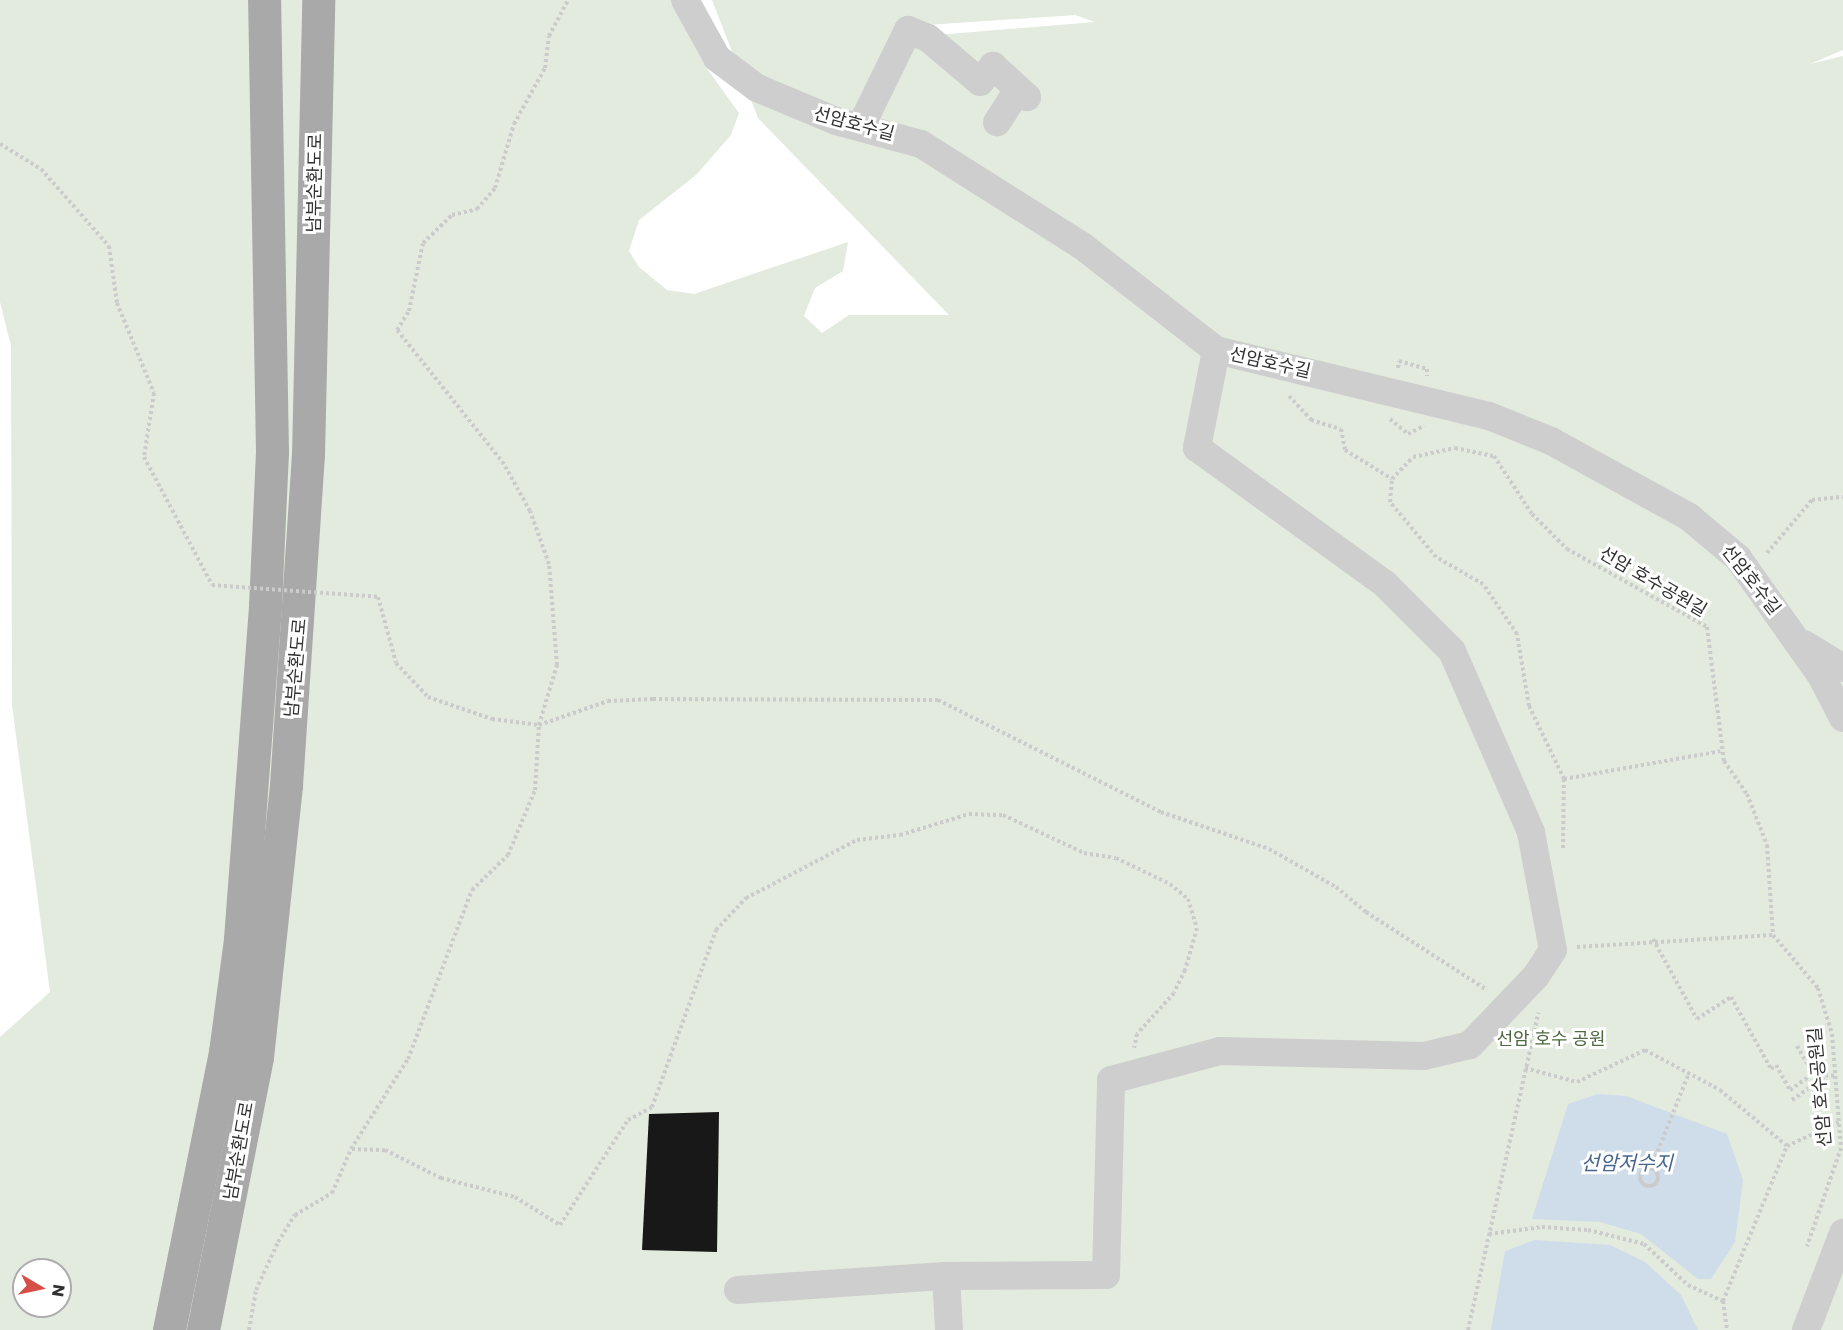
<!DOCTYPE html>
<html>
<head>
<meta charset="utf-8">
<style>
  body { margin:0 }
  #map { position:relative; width:1843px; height:1330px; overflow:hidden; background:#fff; font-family:Poppins,"Noto Sans KR",sans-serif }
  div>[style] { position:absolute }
  .green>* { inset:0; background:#e3eade }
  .water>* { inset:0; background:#cfdcea }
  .building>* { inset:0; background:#181818 }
  .path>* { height:4px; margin-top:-2px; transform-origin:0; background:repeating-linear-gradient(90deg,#cbcbcb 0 3px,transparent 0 6px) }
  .path>.ring { margin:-2px; padding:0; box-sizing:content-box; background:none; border:4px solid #cbcbcb; border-radius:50% }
  .minor>* { height:28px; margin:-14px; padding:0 14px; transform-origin:14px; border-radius:14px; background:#cecece }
  .major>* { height:33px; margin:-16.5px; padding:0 16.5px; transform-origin:16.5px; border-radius:16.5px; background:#a9a9a9 }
  .path-bridge>* { height:4px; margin-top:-2px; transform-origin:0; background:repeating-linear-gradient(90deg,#cbcbcb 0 3px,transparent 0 6px) }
  span { translate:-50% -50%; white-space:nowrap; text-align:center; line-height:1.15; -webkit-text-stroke:6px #fff; paint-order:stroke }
  .street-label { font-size:18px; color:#313131 }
  .park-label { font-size:18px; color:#4f6a42 }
  .water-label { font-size:20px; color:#46678d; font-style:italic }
  .north { position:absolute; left:12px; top:1258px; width:60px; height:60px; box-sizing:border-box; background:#fff; border:2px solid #adadad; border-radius:50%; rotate:99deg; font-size:16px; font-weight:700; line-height:24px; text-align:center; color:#313131 }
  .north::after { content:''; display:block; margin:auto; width:21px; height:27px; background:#d64f46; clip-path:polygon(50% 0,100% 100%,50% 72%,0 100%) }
</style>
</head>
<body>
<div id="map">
  <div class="green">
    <div style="clip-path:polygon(evenodd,0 0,675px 0,677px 14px,708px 70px,739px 113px,731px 135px,696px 175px,639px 220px,629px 251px,639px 267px,667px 290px,694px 294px,848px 242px,843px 271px,815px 288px,804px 316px,822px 333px,849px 315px,949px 315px,758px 118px,712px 0,1843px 0,1843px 50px,1810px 64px,1843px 56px,1843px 1330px,0 1330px,0 1037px,50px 992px,12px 705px,11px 346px,0 302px,0 0,1075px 15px,1095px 22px,937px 35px,927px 25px,1075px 15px,0 0,24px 1270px,60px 1270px,60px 1306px,24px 1306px,24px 1270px)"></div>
  </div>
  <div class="water">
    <div style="clip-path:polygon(1598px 1094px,1626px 1096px,1727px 1134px,1743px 1180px,1735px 1242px,1711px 1279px,1698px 1279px,1641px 1234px,1600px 1222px,1532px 1219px,1568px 1104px)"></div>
    <div style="clip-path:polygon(1535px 1240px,1610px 1245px,1645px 1262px,1681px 1295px,1698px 1330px,1491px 1330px,1505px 1251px)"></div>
  </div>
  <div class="building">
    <div style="clip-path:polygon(719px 1112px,717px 1252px,642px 1250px,649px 1114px)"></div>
  </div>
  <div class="path">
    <div style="left:0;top:144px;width:48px;rotate:31.4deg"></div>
    <div style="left:41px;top:169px;width:103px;rotate:48.6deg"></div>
    <div style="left:109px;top:246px;width:58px;rotate:82deg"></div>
    <div style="left:117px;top:303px;width:97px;rotate:67.7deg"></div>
    <div style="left:154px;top:393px;width:65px;rotate:98.9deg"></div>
    <div style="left:144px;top:457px;width:145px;rotate:62deg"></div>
    <div style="left:1398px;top:368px;width:7px;rotate:-82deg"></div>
    <div style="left:1399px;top:361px;width:29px;rotate:16deg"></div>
    <div style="left:1427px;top:369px;width:7px;rotate:90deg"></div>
    <div style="left:1289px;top:396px;width:33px;rotate:47deg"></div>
    <div style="left:1311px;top:420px;width:31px;rotate:17deg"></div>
    <div style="left:1341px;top:429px;width:21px;rotate:79deg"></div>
    <div style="left:1345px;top:450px;width:55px;rotate:31.7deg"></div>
    <div style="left:1390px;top:419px;width:23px;rotate:40deg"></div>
    <div style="left:1408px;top:434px;width:18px;rotate:-27deg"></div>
    <div style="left:1767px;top:553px;width:70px;rotate:-49.7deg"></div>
    <div style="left:1812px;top:500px;width:31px;rotate:-6deg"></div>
    <div style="left:378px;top:597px;width:68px;rotate:74.7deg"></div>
    <div style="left:396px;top:663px;width:47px;rotate:46.7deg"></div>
    <div style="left:428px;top:697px;width:68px;rotate:19deg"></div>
    <div style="left:492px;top:719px;width:47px;rotate:7.3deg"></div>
    <div style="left:539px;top:725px;width:73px;rotate:-19.2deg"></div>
    <div style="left:608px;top:701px;width:45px;rotate:-2.5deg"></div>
    <div style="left:653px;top:699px;width:285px;rotate:0.2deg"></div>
    <div style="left:938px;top:700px;width:250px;rotate:26.7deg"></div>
    <div style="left:1161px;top:812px;width:114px;rotate:18.9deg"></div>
    <div style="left:1269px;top:849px;width:77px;rotate:29.6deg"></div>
    <div style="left:1336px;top:887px;width:39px;rotate:40deg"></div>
    <div style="left:1366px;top:912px;width:144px;rotate:32.8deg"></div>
    <div style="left:1564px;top:779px;width:159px;rotate:-10.1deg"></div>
    <div style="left:1563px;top:848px;width:69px;rotate:-89.2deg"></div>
    <div style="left:1564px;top:779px;width:81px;rotate:-115.6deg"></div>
    <div style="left:1529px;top:706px;width:73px;rotate:-99.5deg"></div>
    <div style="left:1517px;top:634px;width:60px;rotate:-124.2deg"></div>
    <div style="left:1483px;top:584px;width:54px;rotate:-150.1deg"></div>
    <div style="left:1436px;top:557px;width:72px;rotate:-129.9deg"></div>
    <div style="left:1390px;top:502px;width:23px;rotate:-85deg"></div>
    <div style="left:1392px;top:479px;width:30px;rotate:-46deg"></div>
    <div style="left:1413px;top:457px;width:43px;rotate:-12.1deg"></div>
    <div style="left:1455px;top:448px;width:40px;rotate:12deg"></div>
    <div style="left:1494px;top:456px;width:69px;rotate:56.8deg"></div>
    <div style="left:1532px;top:514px;width:49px;rotate:45deg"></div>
    <div style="left:1567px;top:549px;width:160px;rotate:29.1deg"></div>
    <div style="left:1707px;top:627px;width:135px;rotate:82.8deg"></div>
    <div style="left:1724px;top:761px;width:40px;rotate:55.1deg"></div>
    <div style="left:1747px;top:794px;width:55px;rotate:68.6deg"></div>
    <div style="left:1767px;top:845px;width:90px;rotate:86.2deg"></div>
    <div style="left:1773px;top:935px;width:70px;rotate:49.7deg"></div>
    <div style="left:1818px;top:988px;width:48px;rotate:73.1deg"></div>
    <div style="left:1832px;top:1034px;width:114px;rotate:85.5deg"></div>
    <div style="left:1841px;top:1148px;width:104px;rotate:109.1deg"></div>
    <div style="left:1653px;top:939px;width:91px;rotate:61.2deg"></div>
    <div style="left:1697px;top:1019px;width:40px;rotate:-32.9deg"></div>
    <div style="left:1731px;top:997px;width:82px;rotate:60.9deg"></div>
    <div style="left:1771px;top:1069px;width:6px;rotate:-39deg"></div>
    <div style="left:1776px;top:1065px;width:29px;rotate:61deg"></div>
    <div style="left:1790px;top:1090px;width:28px;rotate:-35deg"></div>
    <div style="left:1813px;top:1074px;width:23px;rotate:5deg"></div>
    <div style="left:1577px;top:947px;width:196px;rotate:-3.5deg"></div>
    <div style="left:1797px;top:1046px;width:32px;rotate:60deg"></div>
    <div style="left:1525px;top:1068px;width:54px;rotate:15.1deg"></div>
    <div style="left:1577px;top:1082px;width:75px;rotate:-25.2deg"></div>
    <div style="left:1645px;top:1050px;width:85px;rotate:28.1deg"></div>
    <div style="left:1720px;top:1090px;width:87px;rotate:39.9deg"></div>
    <div style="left:1787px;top:1146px;width:57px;rotate:-24.8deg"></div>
    <div style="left:1792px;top:1100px;width:43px;rotate:-35.5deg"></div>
    <div style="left:1827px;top:1075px;width:39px;rotate:-120deg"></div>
    <div style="left:352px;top:1149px;width:33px;rotate:2deg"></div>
    <div style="left:385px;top:1150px;width:63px;rotate:26.6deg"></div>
    <div style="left:441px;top:1178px;width:76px;rotate:14.4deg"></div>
    <div style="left:515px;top:1197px;width:53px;rotate:31.9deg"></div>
    <div style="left:560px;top:1225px;width:125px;rotate:-57.1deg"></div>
    <div style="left:628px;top:1120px;width:27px;rotate:-28deg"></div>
    <div style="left:652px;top:1107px;width:188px;rotate:-70.1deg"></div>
    <div style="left:716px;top:930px;width:44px;rotate:-46.8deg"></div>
    <div style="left:746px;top:898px;width:125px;rotate:-27.6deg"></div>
    <div style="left:857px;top:840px;width:43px;rotate:-6.6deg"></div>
    <div style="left:900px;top:835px;width:72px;rotate:-16.9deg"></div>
    <div style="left:969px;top:814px;width:34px;rotate:2deg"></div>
    <div style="left:1003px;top:815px;width:89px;rotate:25.1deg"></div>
    <div style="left:1084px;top:853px;width:32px;rotate:9deg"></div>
    <div style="left:1116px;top:858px;width:60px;rotate:25.7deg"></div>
    <div style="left:1170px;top:884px;width:23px;rotate:40deg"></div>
    <div style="left:1188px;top:899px;width:30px;rotate:73deg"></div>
    <div style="left:1197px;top:928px;width:44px;rotate:105.9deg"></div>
    <div style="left:1185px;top:970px;width:25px;rotate:116deg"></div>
    <div style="left:1174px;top:993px;width:55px;rotate:132.1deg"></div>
    <div style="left:1137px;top:1034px;width:14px;rotate:102deg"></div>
    <div class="ring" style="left:1640px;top:1168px;width:14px;height:14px"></div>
    <div style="left:1651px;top:1168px;width:102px;rotate:-68.2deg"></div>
    <div style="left:1489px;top:1234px;width:53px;rotate:-7.5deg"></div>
    <div style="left:1542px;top:1227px;width:46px;rotate:3.7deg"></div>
    <div style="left:1588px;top:1230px;width:58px;rotate:14deg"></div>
    <div style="left:1644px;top:1244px;width:60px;rotate:43deg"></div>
    <div style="left:1688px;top:1285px;width:38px;rotate:25deg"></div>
    <div style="left:1723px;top:1301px;width:168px;rotate:-67.6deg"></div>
    <div style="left:1723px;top:1301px;width:29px;rotate:82deg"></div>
    <div style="left:249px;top:1330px;width:41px;rotate:-80.1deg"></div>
    <div style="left:256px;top:1290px;width:53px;rotate:-65.4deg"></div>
    <div style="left:278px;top:1242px;width:32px;rotate:-58deg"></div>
    <div style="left:295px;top:1215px;width:43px;rotate:-30.7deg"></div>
    <div style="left:332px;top:1193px;width:48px;rotate:-66.6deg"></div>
    <div style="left:351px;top:1149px;width:107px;rotate:-57.7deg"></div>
    <div style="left:408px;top:1059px;width:181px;rotate:-69.3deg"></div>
    <div style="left:472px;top:890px;width:50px;rotate:-44.2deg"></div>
    <div style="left:508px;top:855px;width:70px;rotate:-67.4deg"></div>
    <div style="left:535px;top:790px;width:65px;rotate:-86.5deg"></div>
    <div style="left:539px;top:725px;width:63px;rotate:-73.3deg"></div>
    <div style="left:557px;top:665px;width:101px;rotate:-94.5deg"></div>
    <div style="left:549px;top:564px;width:56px;rotate:-109.7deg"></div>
    <div style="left:530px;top:511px;width:54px;rotate:-119deg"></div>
    <div style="left:504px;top:464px;width:171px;rotate:-128.6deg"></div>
    <div style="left:397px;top:330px;width:22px;rotate:-58deg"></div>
    <div style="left:409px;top:311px;width:69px;rotate:-78.4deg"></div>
    <div style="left:423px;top:243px;width:40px;rotate:-44deg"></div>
    <div style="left:452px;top:215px;width:26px;rotate:-13deg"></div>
    <div style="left:477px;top:209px;width:28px;rotate:-49deg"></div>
    <div style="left:495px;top:188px;width:67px;rotate:-73.5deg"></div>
    <div style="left:514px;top:124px;width:64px;rotate:-61deg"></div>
    <div style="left:545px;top:68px;width:32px;rotate:-83deg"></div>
    <div style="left:549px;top:36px;width:41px;rotate:-62.2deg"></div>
    <div style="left:1468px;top:1330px;width:325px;rotate:-77.5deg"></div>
  </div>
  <div class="minor">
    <div style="left:685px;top:0;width:66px;rotate:61.1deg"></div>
    <div style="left:717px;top:58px;width:50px;rotate:36.9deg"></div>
    <div style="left:757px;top:88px;width:86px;rotate:22.7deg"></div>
    <div style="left:836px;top:121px;width:88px;rotate:15.1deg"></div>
    <div style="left:921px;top:144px;width:189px;rotate:32.3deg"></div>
    <div style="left:1081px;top:245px;width:171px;rotate:37.9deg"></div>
    <div style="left:1216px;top:350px;width:281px;rotate:13.6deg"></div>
    <div style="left:1489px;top:416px;width:67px;rotate:22deg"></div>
    <div style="left:1551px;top:441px;width:158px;rotate:28.8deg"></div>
    <div style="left:1689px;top:517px;width:64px;rotate:39.9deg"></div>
    <div style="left:1738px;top:558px;width:146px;rotate:54.8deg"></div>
    <div style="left:1822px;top:677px;width:46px;rotate:62.9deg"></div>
    <div style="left:861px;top:126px;width:107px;rotate:-63.9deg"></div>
    <div style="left:908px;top:30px;width:22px;rotate:22deg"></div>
    <div style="left:928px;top:38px;width:68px;rotate:40.2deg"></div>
    <div style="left:980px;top:82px;width:21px;rotate:-51deg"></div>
    <div style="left:993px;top:66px;width:46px;rotate:42.4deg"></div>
    <div style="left:1027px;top:97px;width:12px;rotate:-160deg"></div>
    <div style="left:1016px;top:93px;width:35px;rotate:123deg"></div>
    <div style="left:1804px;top:644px;width:46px;rotate:31.6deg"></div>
    <div style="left:946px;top:1276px;width:54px;rotate:86.8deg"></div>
    <div style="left:738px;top:1290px;width:208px;rotate:-3.9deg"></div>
    <div style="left:946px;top:1276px;width:160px;rotate:-0.4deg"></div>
    <div style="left:1106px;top:1275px;width:195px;rotate:-88.5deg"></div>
    <div style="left:1111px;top:1080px;width:113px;rotate:-14.9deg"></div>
    <div style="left:1220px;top:1051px;width:204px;rotate:1.4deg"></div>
    <div style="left:1424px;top:1056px;width:47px;rotate:-13.4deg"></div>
    <div style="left:1470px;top:1045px;width:95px;rotate:-46.3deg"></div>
    <div style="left:1536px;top:976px;width:31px;rotate:-57deg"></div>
    <div style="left:1553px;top:950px;width:120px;rotate:-100.6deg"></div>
    <div style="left:1531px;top:832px;width:197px;rotate:-113.6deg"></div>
    <div style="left:1452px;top:651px;width:95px;rotate:-135deg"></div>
    <div style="left:1385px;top:584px;width:232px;rotate:-144.1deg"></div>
    <div style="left:1197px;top:448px;width:100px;rotate:-79deg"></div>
    <div style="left:1806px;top:1330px;width:104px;rotate:-69.1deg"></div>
  </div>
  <div class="major">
    <div style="left:169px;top:1330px;width:284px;rotate:-78.6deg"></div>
    <div style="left:225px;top:1052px;width:114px;rotate:-82.4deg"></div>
    <div style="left:240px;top:939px;width:334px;rotate:-85.7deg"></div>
    <div style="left:265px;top:606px;width:154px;rotate:-87.4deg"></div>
    <div style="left:272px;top:452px;width:452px;rotate:-91deg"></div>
    <div style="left:203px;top:1330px;width:278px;rotate:-78.8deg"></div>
    <div style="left:257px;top:1057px;width:274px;rotate:-83.9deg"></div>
    <div style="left:286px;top:785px;width:331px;rotate:-86.2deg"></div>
    <div style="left:308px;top:455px;width:455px;rotate:-88.7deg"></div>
  </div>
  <div class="path-bridge">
    <div style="left:212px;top:585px;width:166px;rotate:4.1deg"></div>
  </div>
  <div class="street-label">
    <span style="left:854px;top:124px;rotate:15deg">선암호수길</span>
    <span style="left:315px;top:183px;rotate:-89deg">남부순환도로</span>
    <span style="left:1270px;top:363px;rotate:13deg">선암호수길</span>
    <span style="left:1751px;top:580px;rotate:52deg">선암호수길</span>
    <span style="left:1653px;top:582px;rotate:30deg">선암 호수공원길</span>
    <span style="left:296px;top:668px;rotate:-85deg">남부순환도로</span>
    <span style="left:1820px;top:1087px;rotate:-95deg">선암 호수공원길</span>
    <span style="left:239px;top:1151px;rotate:-80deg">남부순환도로</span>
  </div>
  <div class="park-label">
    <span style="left:1551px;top:1039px">선암 호수 공원</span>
  </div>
  <div class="water-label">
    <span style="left:1627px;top:1163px">선암저수지</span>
  </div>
  <div class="north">N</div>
</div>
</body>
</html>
